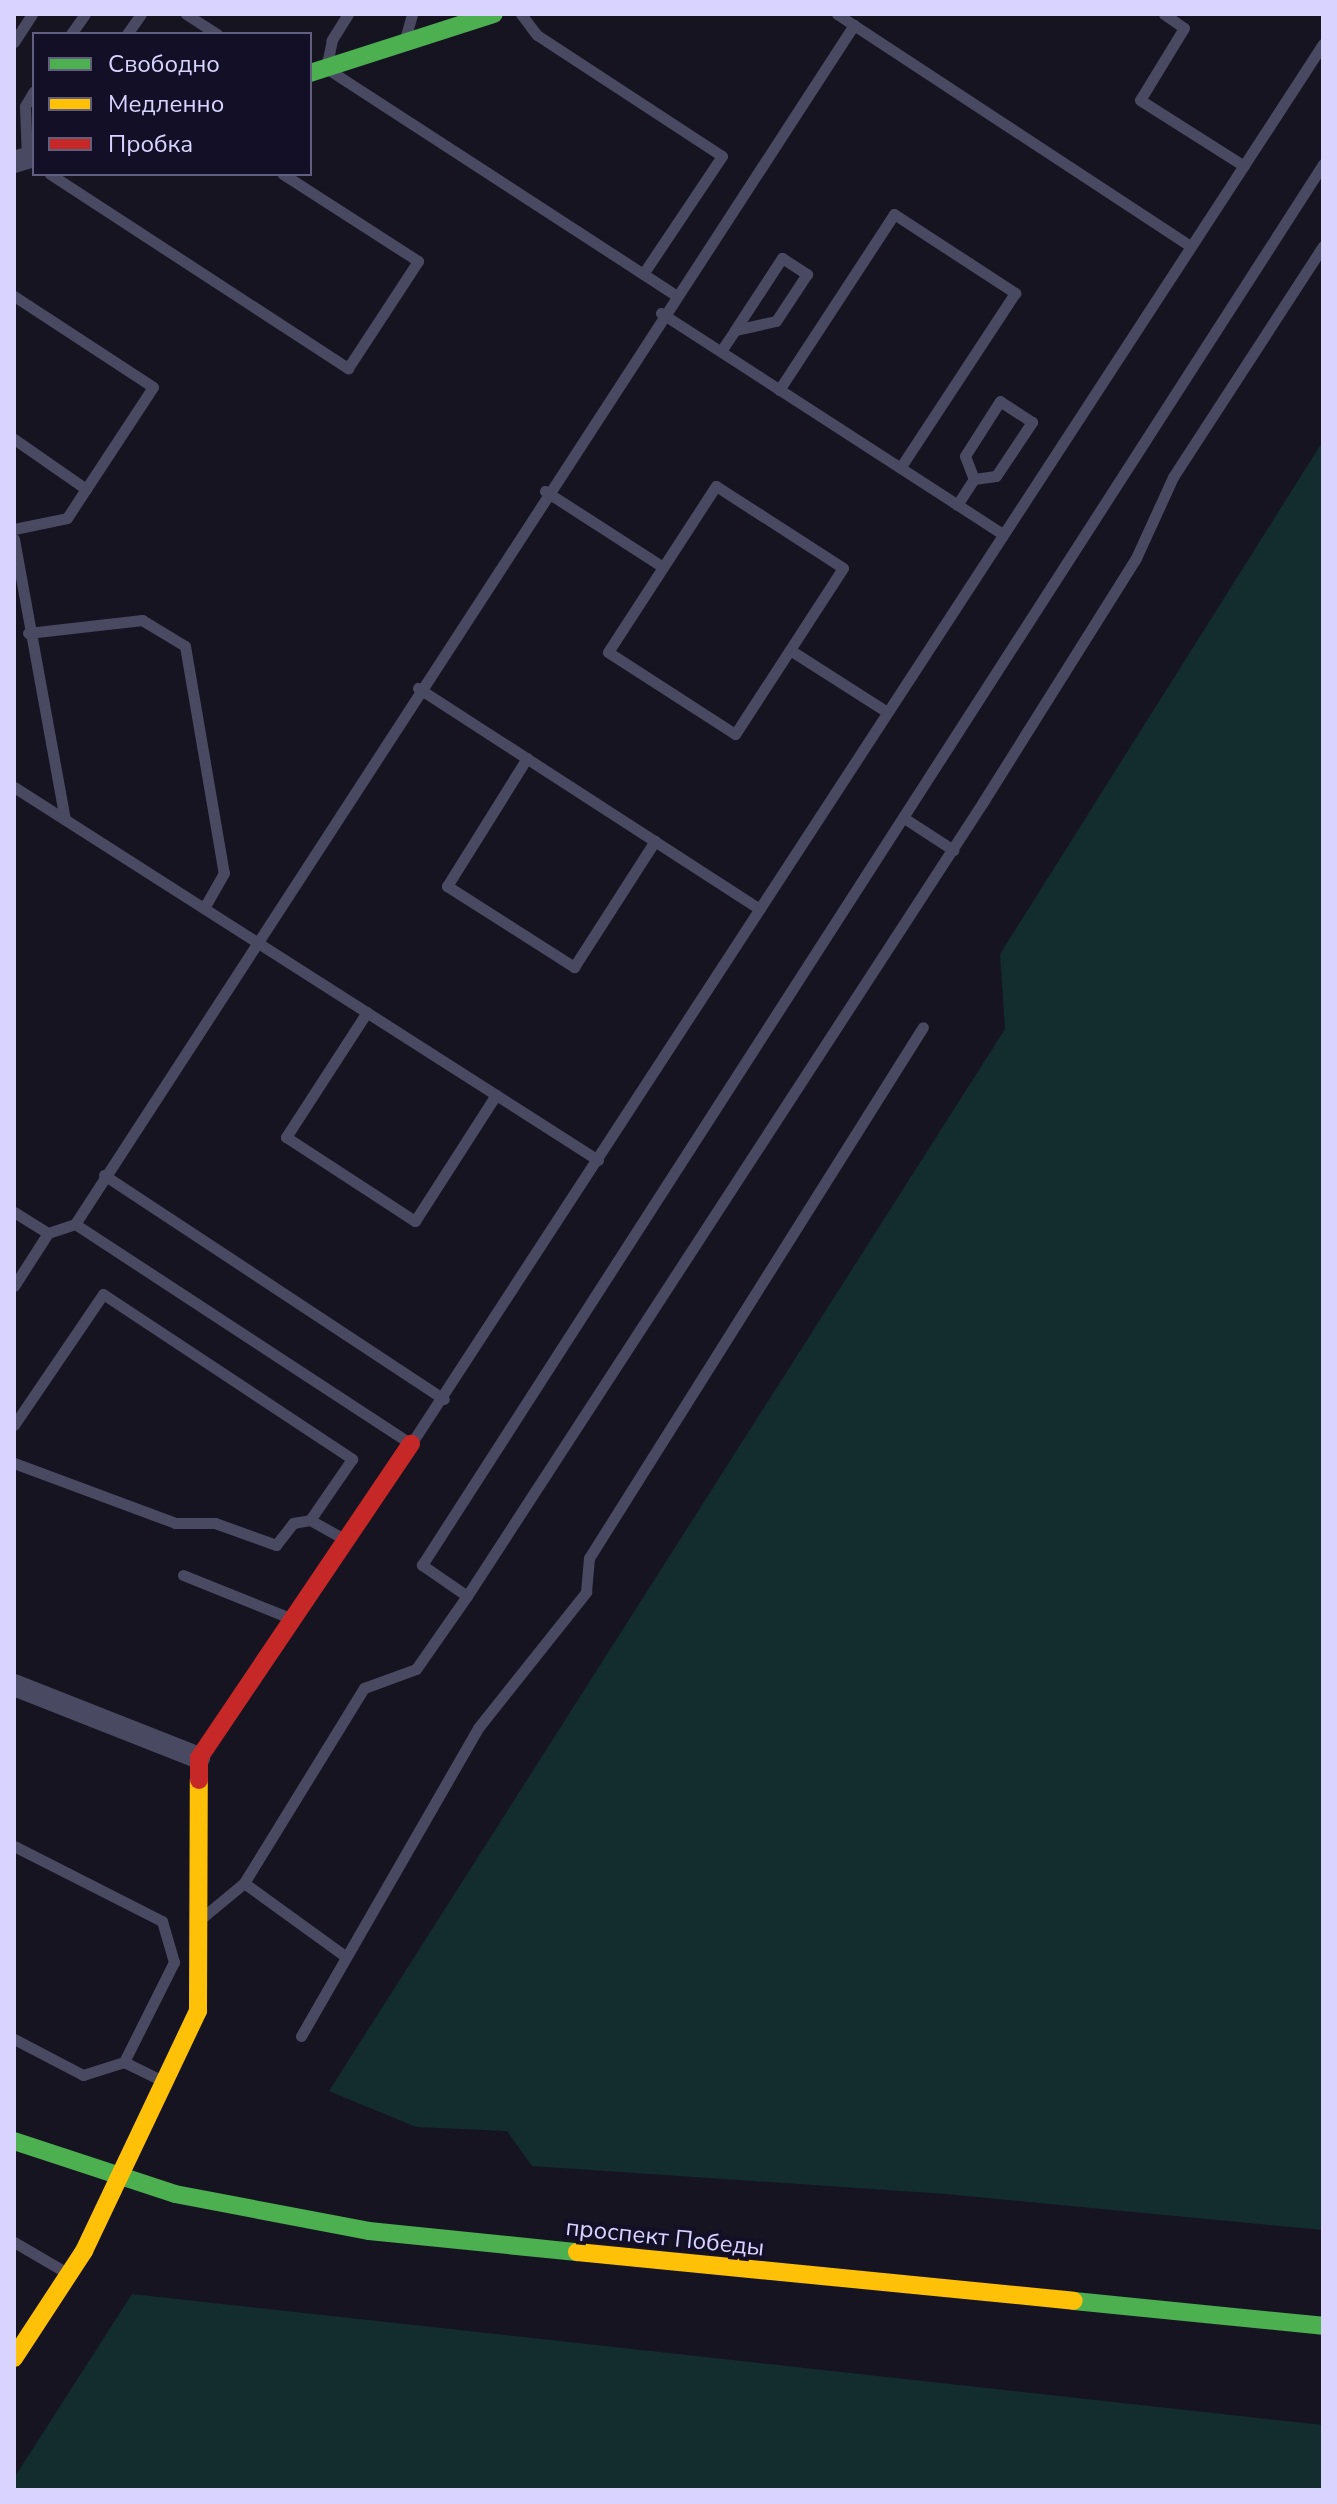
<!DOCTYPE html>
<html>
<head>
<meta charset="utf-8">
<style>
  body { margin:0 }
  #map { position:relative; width:1337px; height:2504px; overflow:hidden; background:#161421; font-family:"Nunito Sans",sans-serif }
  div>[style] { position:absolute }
  .green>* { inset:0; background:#132c2d }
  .lane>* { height:11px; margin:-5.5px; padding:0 5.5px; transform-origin:5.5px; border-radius:5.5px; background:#4a4962 }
  .street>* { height:22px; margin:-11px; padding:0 11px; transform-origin:11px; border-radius:11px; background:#4a4962 }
  .fast>* { height:18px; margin:-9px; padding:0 9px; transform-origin:9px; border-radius:9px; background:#4caf50 }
  .slow>* { height:18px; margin:-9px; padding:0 9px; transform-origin:9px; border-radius:9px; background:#ffc107 }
  .jam>* { height:18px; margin:-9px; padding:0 9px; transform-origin:9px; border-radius:9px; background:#c62828 }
  span { translate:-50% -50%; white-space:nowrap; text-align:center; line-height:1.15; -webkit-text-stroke:8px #130f26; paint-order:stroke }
  .street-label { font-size:24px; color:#d9d4ff }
  .frame { position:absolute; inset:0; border:16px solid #d9d4ff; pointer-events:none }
  .legend { position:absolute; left:32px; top:32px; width:280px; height:144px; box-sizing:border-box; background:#130f26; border:2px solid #625e7d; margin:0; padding:10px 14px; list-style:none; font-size:24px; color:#d9d4ff }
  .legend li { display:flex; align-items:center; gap:16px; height:40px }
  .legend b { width:40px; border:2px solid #625e7d }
</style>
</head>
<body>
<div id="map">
  <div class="green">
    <div style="clip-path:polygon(1323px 441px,1323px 2230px,946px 2194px,532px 2166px,507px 2131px,416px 2127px,329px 2091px,1005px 1029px,1000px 954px)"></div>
    <div style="clip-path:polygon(132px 2294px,1323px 2425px,1323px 2490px,14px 2490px,14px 2478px)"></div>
  </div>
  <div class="lane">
    <div style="left:186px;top:14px;width:37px;rotate:33deg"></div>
    <div style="left:348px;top:14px;width:31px;rotate:122deg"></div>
    <div style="left:332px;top:40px;width:29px;rotate:102deg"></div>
    <div style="left:326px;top:68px;width:415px;rotate:33deg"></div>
    <div style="left:521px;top:14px;width:26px;rotate:53deg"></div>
    <div style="left:537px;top:35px;width:221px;rotate:33.2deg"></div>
    <div style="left:722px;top:156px;width:142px;rotate:123.8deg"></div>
    <div style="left:837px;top:14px;width:421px;rotate:33.3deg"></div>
    <div style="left:1164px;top:14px;width:24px;rotate:35deg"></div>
    <div style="left:1184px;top:28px;width:84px;rotate:121.4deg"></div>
    <div style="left:1140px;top:100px;width:123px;rotate:32.4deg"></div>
    <div style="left:71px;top:34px;width:24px;rotate:-55deg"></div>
    <div style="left:127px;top:34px;width:24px;rotate:-55deg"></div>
    <div style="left:405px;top:39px;width:26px;rotate:-74deg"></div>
    <div style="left:14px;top:42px;width:33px;rotate:-57deg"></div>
    <div style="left:27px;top:159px;width:53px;rotate:-92.2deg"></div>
    <div style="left:25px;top:106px;width:17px;rotate:-59deg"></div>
    <div style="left:50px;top:174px;width:356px;rotate:33.1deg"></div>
    <div style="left:348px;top:368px;width:128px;rotate:-56.8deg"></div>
    <div style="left:418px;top:261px;width:161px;rotate:-147.2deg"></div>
    <div style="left:14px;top:296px;width:166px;rotate:33.2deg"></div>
    <div style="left:153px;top:387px;width:122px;rotate:123.3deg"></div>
    <div style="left:86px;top:489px;width:88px;rotate:-145.2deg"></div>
    <div style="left:661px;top:313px;width:407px;rotate:32.9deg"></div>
    <div style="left:721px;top:351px;width:25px;rotate:-56deg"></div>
    <div style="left:735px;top:330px;width:86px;rotate:-56.9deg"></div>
    <div style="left:782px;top:258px;width:30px;rotate:33deg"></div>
    <div style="left:807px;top:274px;width:56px;rotate:123.4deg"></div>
    <div style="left:776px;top:321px;width:42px;rotate:167.6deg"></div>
    <div style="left:779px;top:390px;width:210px;rotate:-56.8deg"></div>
    <div style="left:894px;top:214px;width:145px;rotate:33.1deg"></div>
    <div style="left:1015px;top:293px;width:209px;rotate:123.3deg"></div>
    <div style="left:716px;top:486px;width:151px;rotate:32.8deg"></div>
    <div style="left:843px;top:568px;width:198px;rotate:123deg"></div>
    <div style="left:735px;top:734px;width:151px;rotate:-147.2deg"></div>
    <div style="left:608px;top:652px;width:198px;rotate:-57deg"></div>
    <div style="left:545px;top:491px;width:140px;rotate:32.8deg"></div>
    <div style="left:957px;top:505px;width:31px;rotate:-57deg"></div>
    <div style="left:974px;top:479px;width:22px;rotate:-8deg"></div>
    <div style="left:996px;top:476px;width:65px;rotate:-56.3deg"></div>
    <div style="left:1032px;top:422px;width:38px;rotate:-147deg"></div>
    <div style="left:1000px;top:401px;width:65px;rotate:122.5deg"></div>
    <div style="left:965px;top:456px;width:25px;rotate:69deg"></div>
    <div style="left:14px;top:529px;width:54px;rotate:-11.7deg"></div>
    <div style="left:67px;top:518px;width:35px;rotate:-57deg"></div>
    <div style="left:14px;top:539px;width:285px;rotate:79.7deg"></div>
    <div style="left:28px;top:633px;width:115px;rotate:-6.5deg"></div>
    <div style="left:142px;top:620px;width:50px;rotate:31.2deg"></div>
    <div style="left:185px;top:646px;width:230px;rotate:80.3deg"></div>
    <div style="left:224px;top:873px;width:40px;rotate:119.7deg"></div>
    <div style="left:790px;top:650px;width:115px;rotate:32.6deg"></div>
    <div style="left:418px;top:688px;width:407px;rotate:32.9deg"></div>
    <div style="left:527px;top:758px;width:151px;rotate:122deg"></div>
    <div style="left:447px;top:886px;width:151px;rotate:32.5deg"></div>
    <div style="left:574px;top:967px;width:150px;rotate:-57.3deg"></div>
    <div style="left:14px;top:787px;width:693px;rotate:32.57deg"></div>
    <div style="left:904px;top:818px;width:59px;rotate:33.1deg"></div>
    <div style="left:367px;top:1012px;width:149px;rotate:122.9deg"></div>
    <div style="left:286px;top:1137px;width:154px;rotate:33.1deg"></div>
    <div style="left:415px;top:1221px;width:150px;rotate:-57.3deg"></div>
    <div style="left:104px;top:1175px;width:407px;rotate:33.4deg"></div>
    <div style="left:14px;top:1212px;width:40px;rotate:32deg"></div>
    <div style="left:48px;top:1233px;width:28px;rotate:-18deg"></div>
    <div style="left:75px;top:1224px;width:1430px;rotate:-56.99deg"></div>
    <div style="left:75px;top:1224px;width:402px;rotate:33.2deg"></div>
    <div style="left:411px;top:1444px;width:1671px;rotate:-56.92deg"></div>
    <div style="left:14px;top:1286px;width:63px;rotate:-57.3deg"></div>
    <div style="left:14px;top:1425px;width:158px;rotate:-55.8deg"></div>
    <div style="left:103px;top:1294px;width:299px;rotate:33.5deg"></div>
    <div style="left:352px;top:1459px;width:74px;rotate:124.5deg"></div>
    <div style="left:14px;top:1463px;width:172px;rotate:20.4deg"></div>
    <div style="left:175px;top:1523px;width:40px"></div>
    <div style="left:215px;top:1523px;width:65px;rotate:19.8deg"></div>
    <div style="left:276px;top:1545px;width:28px;rotate:-52deg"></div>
    <div style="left:293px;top:1523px;width:17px;rotate:-10deg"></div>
    <div style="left:310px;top:1520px;width:41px;rotate:29.1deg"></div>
    <div style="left:183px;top:1575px;width:115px;rotate:21.9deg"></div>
    <div style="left:467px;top:1596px;width:55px;rotate:-145.4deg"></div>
    <div style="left:422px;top:1565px;width:1666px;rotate:-57.25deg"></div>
    <div style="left:14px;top:1846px;width:166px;rotate:26.9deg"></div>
    <div style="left:162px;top:1921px;width:43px;rotate:73.7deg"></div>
    <div style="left:174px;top:1962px;width:112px;rotate:116.6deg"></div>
    <div style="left:124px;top:2062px;width:43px;rotate:162.4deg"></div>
    <div style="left:83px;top:2075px;width:78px;rotate:-152.4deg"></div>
    <div style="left:244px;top:1883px;width:125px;rotate:35.9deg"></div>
    <div style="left:203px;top:1917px;width:53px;rotate:-39.7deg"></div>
    <div style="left:244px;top:1883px;width:229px;rotate:-58.4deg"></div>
    <div style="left:364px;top:1688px;width:55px;rotate:-20.1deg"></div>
    <div style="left:416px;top:1669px;width:89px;rotate:-55.1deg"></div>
    <div style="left:467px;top:1596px;width:947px;rotate:-56.98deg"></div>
    <div style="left:983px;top:802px;width:288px;rotate:-57.9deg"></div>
    <div style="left:1136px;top:558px;width:89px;rotate:-65.4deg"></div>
    <div style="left:1173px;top:477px;width:275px;rotate:-57deg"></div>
    <div style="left:301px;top:2036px;width:355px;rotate:-60.1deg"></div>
    <div style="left:478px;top:1728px;width:174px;rotate:-51.5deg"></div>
    <div style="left:586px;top:1592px;width:34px;rotate:-85deg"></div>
    <div style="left:589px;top:1558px;width:627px;rotate:-57.83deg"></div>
    <div style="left:124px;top:2062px;width:43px;rotate:26deg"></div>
    <div style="left:14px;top:2242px;width:61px;rotate:30.3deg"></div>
  </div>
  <div class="street">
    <div style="left:14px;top:162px;width:21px;rotate:-17deg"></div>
    <div style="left:14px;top:1685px;width:199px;rotate:21.5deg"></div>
  </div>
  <div class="fast">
    <div style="left:310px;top:73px;width:193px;rotate:-17.8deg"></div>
    <div style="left:14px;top:2141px;width:169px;rotate:18.2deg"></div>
    <div style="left:175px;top:2194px;width:197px;rotate:10.8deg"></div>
    <div style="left:369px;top:2231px;width:209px;rotate:5.8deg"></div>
    <div style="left:1074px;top:2301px;width:250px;rotate:5.7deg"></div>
  </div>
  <div class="slow">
    <div style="left:577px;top:2252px;width:499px;rotate:5.6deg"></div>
    <div style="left:14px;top:2358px;width:128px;rotate:-56.8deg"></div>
    <div style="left:84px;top:2251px;width:266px;rotate:-64.6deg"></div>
    <div style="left:198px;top:2011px;width:231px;rotate:-89.8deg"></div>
  </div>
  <div class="jam">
    <div style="left:199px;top:1780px;width:22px;rotate:-90deg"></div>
    <div style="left:199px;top:1758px;width:379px;rotate:-56deg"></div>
  </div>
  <div class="street-label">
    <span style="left:665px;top:2238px;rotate:6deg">проспект Победы</span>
  </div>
  <div class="frame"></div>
  <ul class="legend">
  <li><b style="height:10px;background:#4caf50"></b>Свободно</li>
  <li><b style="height:10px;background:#ffc107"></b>Медленно</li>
  <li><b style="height:10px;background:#c62828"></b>Пробка</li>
  </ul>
</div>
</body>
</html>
